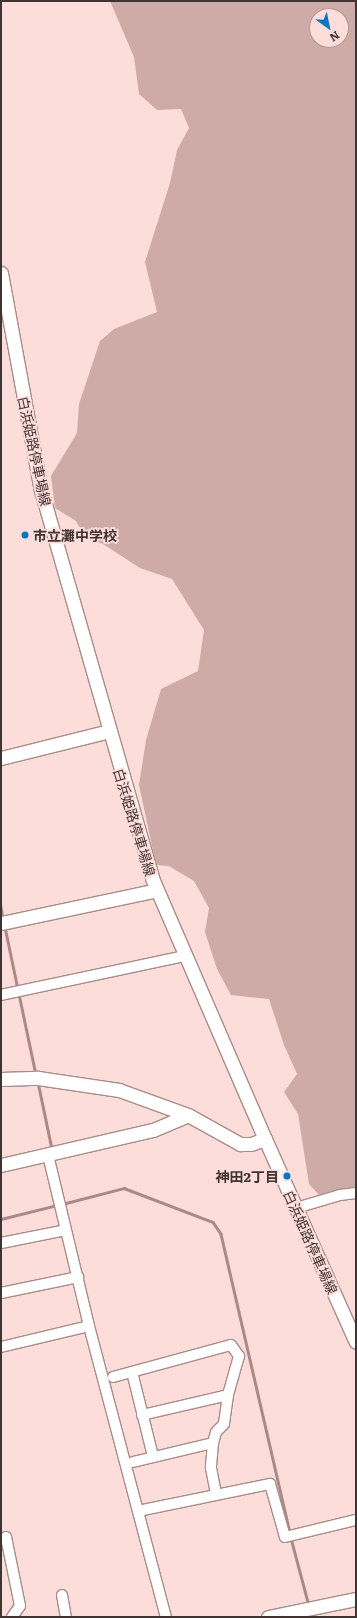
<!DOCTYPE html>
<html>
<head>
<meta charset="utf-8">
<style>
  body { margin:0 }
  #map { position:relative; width:357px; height:1618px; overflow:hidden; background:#fdddda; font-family:Literata,"Noto Sans JP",serif }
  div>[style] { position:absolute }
  .forest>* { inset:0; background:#cfaba8 }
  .stream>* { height:2.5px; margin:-1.25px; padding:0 1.25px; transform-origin:1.25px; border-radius:1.25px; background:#ab8986 }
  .roads { filter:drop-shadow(1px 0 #a98c89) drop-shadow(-1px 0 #a98c89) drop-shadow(0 1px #a98c89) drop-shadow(0 -1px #a98c89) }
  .street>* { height:10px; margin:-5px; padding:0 5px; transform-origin:5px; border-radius:5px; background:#fff }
  .secondary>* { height:13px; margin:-6.5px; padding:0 6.5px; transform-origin:6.5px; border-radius:6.5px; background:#fff }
  .dots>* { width:11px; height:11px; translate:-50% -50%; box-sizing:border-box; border:2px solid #fdddda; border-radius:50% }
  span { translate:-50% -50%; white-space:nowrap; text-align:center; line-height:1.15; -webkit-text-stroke:3.5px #fdddda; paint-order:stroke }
  .street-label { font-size:14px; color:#403433 }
  .poi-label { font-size:14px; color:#403433; font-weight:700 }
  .left { translate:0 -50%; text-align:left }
  .right { translate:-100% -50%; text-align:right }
  .frame { position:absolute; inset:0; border:2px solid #403433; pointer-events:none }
  .north { position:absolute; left:309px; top:8px; width:40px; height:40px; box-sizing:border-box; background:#fdddda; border:1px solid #b19997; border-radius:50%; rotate:147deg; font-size:11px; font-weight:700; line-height:16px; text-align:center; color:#403433 }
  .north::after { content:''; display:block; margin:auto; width:14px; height:18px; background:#0576c0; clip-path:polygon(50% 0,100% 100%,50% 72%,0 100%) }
</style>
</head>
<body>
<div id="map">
  <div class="forest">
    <div style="clip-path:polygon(evenodd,110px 1px,356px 1px,356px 1191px,340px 1195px,319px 1195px,309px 1184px,298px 1114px,284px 1092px,297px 1074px,284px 1045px,269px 999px,231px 995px,217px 969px,205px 932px,209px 908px,194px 881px,169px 866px,156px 865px,139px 785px,146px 740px,161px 689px,198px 671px,204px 630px,172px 579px,140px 568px,103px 544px,85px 537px,76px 521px,55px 508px,51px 476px,77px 433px,79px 404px,100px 341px,114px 329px,157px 312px,145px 262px,170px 183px,177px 150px,189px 128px,181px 109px,157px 110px,139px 94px,134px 57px,110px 1px,317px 16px,341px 16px,341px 40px,317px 40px,317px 16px)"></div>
  </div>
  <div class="stream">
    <div style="left:1px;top:907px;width:11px;rotate:80deg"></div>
    <div style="left:5px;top:927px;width:63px;rotate:78.2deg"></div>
    <div style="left:19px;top:994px;width:83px;rotate:78.1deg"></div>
    <div style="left:38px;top:1082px;width:68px;rotate:78.2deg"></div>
    <div style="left:62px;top:1204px;width:64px;rotate:-14.5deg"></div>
    <div style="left:124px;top:1188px;width:95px;rotate:20.9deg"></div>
    <div style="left:213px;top:1222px;width:14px;rotate:56deg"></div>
    <div style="left:221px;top:1234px;width:308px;rotate:77deg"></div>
    <div style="left:1px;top:1219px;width:58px;rotate:-14deg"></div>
    <div style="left:291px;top:1538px;width:66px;rotate:75.1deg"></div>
    <div style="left:311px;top:1615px;width:2px;rotate:63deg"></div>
  </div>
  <div class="roads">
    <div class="street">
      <div style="left:1px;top:995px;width:188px;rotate:-12deg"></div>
      <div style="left:48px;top:1155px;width:176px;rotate:76.5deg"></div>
      <div style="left:89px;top:1326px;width:301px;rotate:75.2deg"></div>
      <div style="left:296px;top:1208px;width:46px;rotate:-16.5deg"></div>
      <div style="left:340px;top:1195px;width:16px;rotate:-7deg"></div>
      <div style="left:1px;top:1243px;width:66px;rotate:-11.3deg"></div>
      <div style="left:1px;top:1293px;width:79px;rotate:-11.7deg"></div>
      <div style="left:1px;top:1347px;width:90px;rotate:-13.4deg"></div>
      <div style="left:132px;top:1372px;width:87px;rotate:76deg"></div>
      <div style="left:113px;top:1377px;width:122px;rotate:-15.2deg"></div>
      <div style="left:231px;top:1345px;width:14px;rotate:54deg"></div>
      <div style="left:239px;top:1356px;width:41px;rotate:105.8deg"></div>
      <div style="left:228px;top:1395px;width:29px;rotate:98deg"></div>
      <div style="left:224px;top:1424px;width:11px;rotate:135deg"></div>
      <div style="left:216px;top:1432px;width:11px;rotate:105deg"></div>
      <div style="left:213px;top:1443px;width:25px;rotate:95deg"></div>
      <div style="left:211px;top:1468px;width:26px;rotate:79deg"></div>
      <div style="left:142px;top:1415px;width:88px;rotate:-13.1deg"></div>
      <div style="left:133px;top:1462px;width:82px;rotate:-13.4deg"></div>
      <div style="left:138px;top:1511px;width:135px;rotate:-11.6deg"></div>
      <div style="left:270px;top:1484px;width:55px;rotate:74.2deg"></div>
      <div style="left:285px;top:1537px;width:73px;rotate:-13.5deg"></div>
      <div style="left:6px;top:1537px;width:70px;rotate:78.5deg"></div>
      <div style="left:20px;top:1606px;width:14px;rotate:126deg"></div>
      <div style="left:62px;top:1595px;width:22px;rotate:80deg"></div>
    </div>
    <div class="secondary">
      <div style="left:1px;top:273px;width:221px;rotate:79.6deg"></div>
      <div style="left:41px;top:490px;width:404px;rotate:74deg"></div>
      <div style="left:152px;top:878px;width:284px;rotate:66.6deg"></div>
      <div style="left:265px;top:1139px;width:222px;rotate:65.9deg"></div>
      <div style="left:1px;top:758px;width:111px;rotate:-14deg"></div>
      <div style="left:1px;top:923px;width:159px;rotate:-11.9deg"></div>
      <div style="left:1px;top:1079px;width:37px;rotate:-2deg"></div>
      <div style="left:38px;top:1078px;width:82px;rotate:8.4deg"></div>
      <div style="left:119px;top:1090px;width:73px;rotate:19.9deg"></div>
      <div style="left:188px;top:1115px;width:60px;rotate:29.1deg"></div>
      <div style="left:240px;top:1144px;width:11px"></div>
      <div style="left:251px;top:1144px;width:15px;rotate:-20deg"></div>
      <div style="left:1px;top:1165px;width:156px;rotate:-13deg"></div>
      <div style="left:153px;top:1130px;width:38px;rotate:-23deg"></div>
      <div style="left:268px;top:1617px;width:90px;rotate:-11.6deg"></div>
    </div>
  </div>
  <div class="dots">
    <div style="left:25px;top:535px;background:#0576c0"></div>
    <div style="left:287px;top:1176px;background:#0576c0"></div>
  </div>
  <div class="street-label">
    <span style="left:35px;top:451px;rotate:78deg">白浜姫路停車場線</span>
    <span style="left:135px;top:822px;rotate:73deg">白浜姫路停車場線</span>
    <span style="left:311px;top:1242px;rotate:66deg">白浜姫路停車場線</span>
  </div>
  <div class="poi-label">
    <span class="left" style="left:33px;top:535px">市立灘中学校</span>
    <span class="right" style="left:279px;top:1176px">神田2丁目</span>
  </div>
  <div class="frame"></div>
  <div class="north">N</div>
</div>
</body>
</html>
